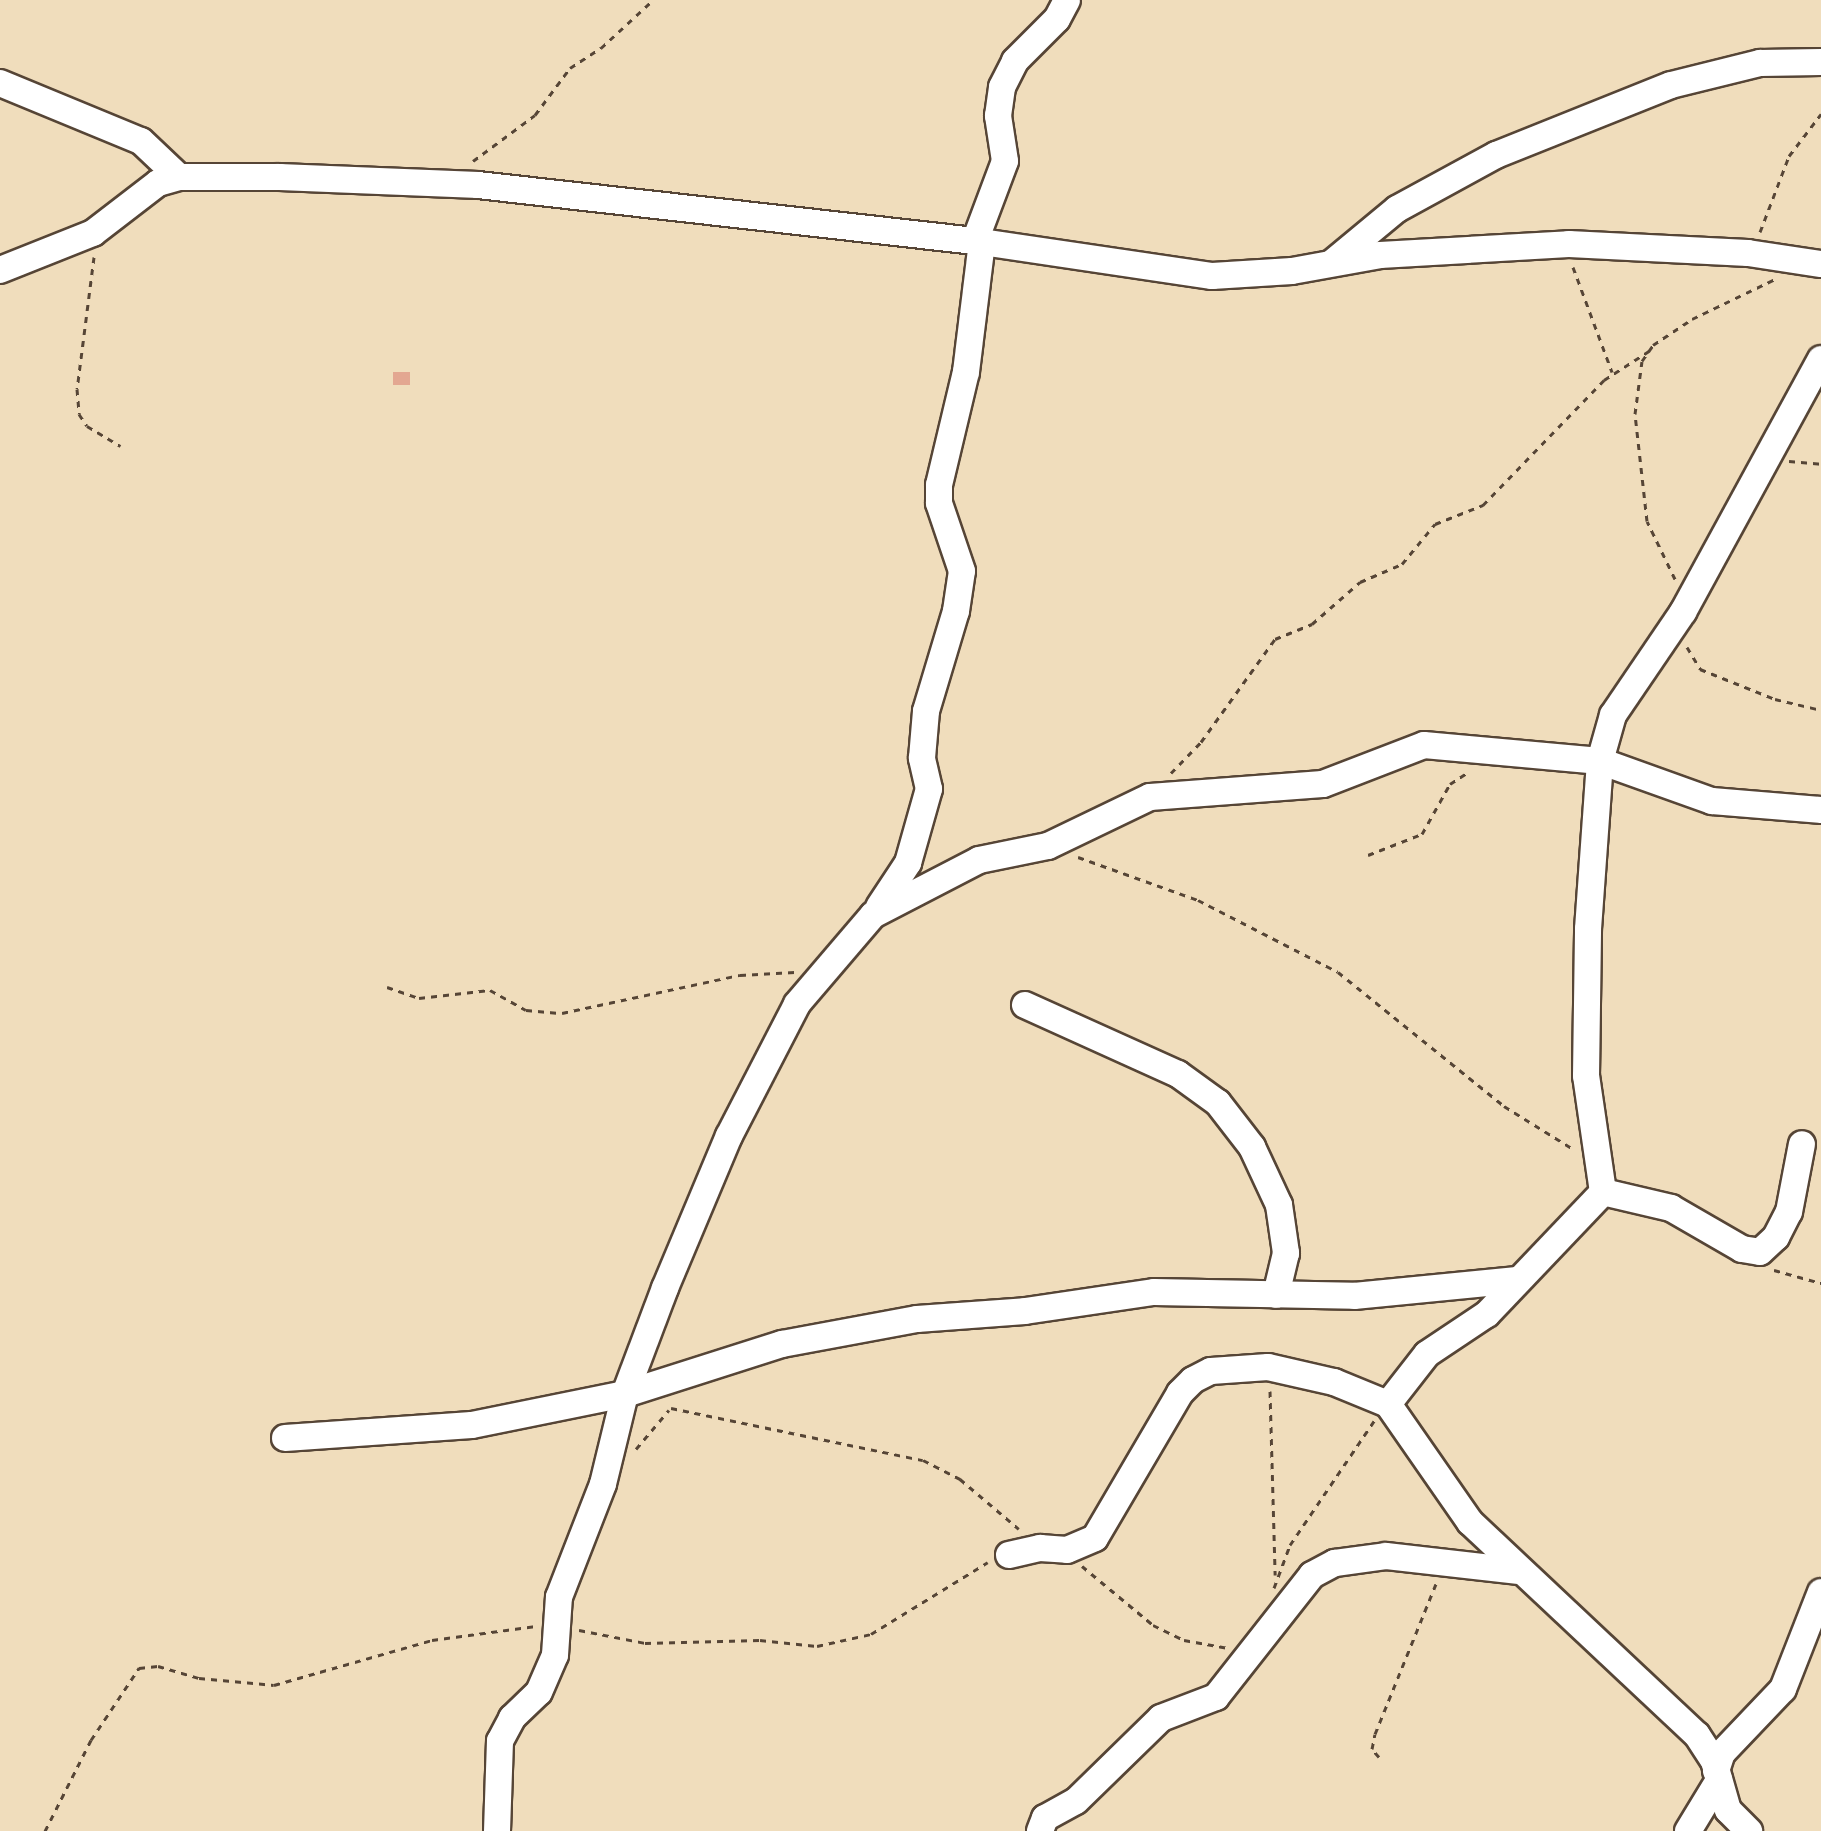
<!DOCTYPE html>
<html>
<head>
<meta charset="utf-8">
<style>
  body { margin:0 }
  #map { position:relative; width:1821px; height:1831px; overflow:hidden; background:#f0ddbc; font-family:"Architects Daughter",sans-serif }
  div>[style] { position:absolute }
  .building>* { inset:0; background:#e3a791 }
  .path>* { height:3px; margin-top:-1.5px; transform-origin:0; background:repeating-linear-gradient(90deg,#564536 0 6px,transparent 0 12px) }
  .roads { filter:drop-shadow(2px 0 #564536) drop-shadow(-2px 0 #564536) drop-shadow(0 2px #564536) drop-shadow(0 -2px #564536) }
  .minor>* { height:26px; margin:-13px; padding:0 13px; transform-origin:13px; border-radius:13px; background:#fff }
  span { translate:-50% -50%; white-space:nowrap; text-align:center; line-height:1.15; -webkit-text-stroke:6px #fcf5e5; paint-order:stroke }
</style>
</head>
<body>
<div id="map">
  <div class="building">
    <div style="clip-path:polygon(393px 372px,410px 372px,410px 385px,393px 385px)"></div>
  </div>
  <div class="path">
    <div style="left:473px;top:161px;width:77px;rotate:-36.6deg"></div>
    <div style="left:535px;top:115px;width:59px;rotate:-53.3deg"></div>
    <div style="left:570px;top:68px;width:37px;rotate:-33deg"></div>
    <div style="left:601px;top:48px;width:71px;rotate:-42.7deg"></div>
    <div style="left:1760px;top:232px;width:81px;rotate:-69.1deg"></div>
    <div style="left:1789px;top:156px;width:53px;rotate:-52.7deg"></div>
    <div style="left:94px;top:257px;width:133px;rotate:97.3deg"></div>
    <div style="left:77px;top:389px;width:25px;rotate:85deg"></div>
    <div style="left:79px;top:414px;width:14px;rotate:56deg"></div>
    <div style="left:87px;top:426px;width:39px;rotate:31deg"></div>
    <div style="left:1573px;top:267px;width:112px;rotate:69.6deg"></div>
    <div style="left:1789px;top:461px;width:32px;rotate:5deg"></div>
    <div style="left:1675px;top:579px;width:64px;rotate:-115.8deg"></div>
    <div style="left:1647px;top:521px;width:108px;rotate:-96.4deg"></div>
    <div style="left:1635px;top:414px;width:53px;rotate:-82.5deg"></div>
    <div style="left:1642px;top:361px;width:19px;rotate:-55deg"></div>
    <div style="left:1653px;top:345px;width:47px;rotate:-33.7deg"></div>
    <div style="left:1692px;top:319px;width:92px;rotate:-25.7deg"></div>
    <div style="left:1687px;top:647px;width:26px;rotate:59deg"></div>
    <div style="left:1700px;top:669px;width:81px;rotate:21.8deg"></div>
    <div style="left:1775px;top:699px;width:47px;rotate:13.4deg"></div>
    <div style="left:1171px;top:773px;width:43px;rotate:-45.9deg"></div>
    <div style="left:1201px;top:742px;width:127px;rotate:-54.3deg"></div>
    <div style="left:1275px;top:639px;width:40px;rotate:-22deg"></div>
    <div style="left:1312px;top:624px;width:64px;rotate:-41.2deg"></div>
    <div style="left:1360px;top:582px;width:46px;rotate:-23.2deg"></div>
    <div style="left:1402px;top:564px;width:52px;rotate:-50.5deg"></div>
    <div style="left:1435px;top:524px;width:52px;rotate:-21.6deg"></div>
    <div style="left:1483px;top:505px;width:174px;rotate:-45.9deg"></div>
    <div style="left:1604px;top:380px;width:54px;rotate:-32.8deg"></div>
    <div style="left:1368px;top:855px;width:58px;rotate:-21.3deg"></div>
    <div style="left:1422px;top:834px;width:57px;rotate:-60.8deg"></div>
    <div style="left:1450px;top:784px;width:20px;rotate:-33deg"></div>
    <div style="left:1078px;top:857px;width:127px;rotate:19.7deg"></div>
    <div style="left:1198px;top:900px;width:157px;rotate:27.2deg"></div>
    <div style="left:1338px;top:972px;width:213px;rotate:38.9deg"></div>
    <div style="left:1504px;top:1106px;width:81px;rotate:31.9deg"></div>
    <div style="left:387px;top:987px;width:34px;rotate:19deg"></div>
    <div style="left:419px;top:998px;width:71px;rotate:-6.4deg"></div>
    <div style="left:490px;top:990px;width:41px;rotate:29.1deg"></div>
    <div style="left:526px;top:1010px;width:36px;rotate:5deg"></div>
    <div style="left:562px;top:1013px;width:182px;rotate:-12.1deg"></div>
    <div style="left:740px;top:975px;width:55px;rotate:-3.1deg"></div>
    <div style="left:1774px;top:1270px;width:49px;rotate:15.5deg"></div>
    <div style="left:1270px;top:1391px;width:184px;rotate:88.4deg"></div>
    <div style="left:671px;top:1408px;width:257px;rotate:11.7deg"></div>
    <div style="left:923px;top:1460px;width:42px;rotate:27.2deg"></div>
    <div style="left:960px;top:1479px;width:77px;rotate:40.3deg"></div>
    <div style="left:636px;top:1449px;width:51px;rotate:-49.8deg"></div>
    <div style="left:1082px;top:1566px;width:92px;rotate:39.7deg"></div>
    <div style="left:1153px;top:1625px;width:34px;rotate:26deg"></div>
    <div style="left:1184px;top:1640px;width:45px;rotate:10.3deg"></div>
    <div style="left:1274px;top:1588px;width:46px;rotate:-69.6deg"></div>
    <div style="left:1290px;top:1545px;width:150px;rotate:-55.9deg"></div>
    <div style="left:579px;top:1630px;width:67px;rotate:11.1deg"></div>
    <div style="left:645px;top:1643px;width:115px;rotate:-1.5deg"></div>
    <div style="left:760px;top:1640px;width:57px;rotate:6deg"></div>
    <div style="left:817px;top:1646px;width:55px;rotate:-12.5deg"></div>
    <div style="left:871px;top:1634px;width:137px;rotate:-31.6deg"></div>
    <div style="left:1379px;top:1757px;width:11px;rotate:-131deg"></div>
    <div style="left:1372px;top:1749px;width:15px;rotate:-79deg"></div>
    <div style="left:1375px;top:1734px;width:162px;rotate:-67.9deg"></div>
    <div style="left:45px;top:1831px;width:102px;rotate:-63.2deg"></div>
    <div style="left:91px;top:1740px;width:87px;rotate:-56.3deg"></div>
    <div style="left:139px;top:1668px;width:19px;rotate:-6deg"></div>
    <div style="left:158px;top:1666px;width:43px;rotate:16.3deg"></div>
    <div style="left:199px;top:1678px;width:75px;rotate:5.3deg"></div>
    <div style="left:274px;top:1685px;width:164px;rotate:-15.9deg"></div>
    <div style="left:432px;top:1640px;width:105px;rotate:-7.7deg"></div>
  </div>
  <div class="roads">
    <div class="minor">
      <div style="left:0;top:83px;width:152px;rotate:22.4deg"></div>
      <div style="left:141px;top:141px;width:52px;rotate:43.5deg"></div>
      <div style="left:975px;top:241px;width:85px;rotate:-69.4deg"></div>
      <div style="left:1005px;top:161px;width:46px;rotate:-98.8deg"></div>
      <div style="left:998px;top:116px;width:29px;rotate:-82deg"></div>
      <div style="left:1002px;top:87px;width:29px;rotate:-63deg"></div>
      <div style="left:1015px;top:61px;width:59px;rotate:-45deg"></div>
      <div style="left:1057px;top:19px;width:21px;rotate:-62deg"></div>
      <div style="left:1333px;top:262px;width:83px;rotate:-39.6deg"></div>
      <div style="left:1397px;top:209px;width:113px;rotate:-28.6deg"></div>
      <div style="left:1496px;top:155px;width:188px;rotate:-21.8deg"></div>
      <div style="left:1671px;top:85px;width:92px;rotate:-13.9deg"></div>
      <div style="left:1760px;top:63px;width:61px;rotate:-0.9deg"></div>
      <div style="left:0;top:270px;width:100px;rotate:-21.7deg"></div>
      <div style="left:93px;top:233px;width:82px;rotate:-37.6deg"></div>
      <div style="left:158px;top:183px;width:22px;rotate:-16deg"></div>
      <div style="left:179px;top:177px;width:101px"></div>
      <div style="left:280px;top:177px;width:198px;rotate:2.3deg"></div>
      <div style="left:478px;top:185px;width:500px;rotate:6.43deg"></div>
      <div style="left:975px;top:241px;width:240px;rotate:8.4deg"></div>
      <div style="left:1212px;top:276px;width:80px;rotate:-3.6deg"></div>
      <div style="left:1292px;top:271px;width:89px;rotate:-10.3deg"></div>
      <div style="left:1380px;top:255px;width:189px;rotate:-3.3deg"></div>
      <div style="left:1569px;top:244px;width:179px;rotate:2.9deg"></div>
      <div style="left:1748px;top:253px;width:74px;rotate:8.6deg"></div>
      <div style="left:879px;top:907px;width:53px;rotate:-56.6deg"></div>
      <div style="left:908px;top:863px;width:77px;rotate:-74.2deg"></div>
      <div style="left:929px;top:789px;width:32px;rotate:-103deg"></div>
      <div style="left:922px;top:758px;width:47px;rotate:-85.1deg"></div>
      <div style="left:926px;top:711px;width:104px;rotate:-73.3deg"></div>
      <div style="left:956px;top:611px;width:40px;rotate:-81.5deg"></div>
      <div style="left:962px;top:571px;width:72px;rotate:-108.7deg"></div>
      <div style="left:939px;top:503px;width:18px;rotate:-90deg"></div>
      <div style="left:939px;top:485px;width:116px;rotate:-76.6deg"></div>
      <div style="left:966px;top:372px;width:131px;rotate:-83deg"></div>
      <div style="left:1025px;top:1005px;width:168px;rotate:24.3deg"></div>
      <div style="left:1178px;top:1074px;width:49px;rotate:35.9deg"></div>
      <div style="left:1218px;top:1103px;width:56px;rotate:52.3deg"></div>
      <div style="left:1252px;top:1147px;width:64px;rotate:65deg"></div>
      <div style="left:1279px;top:1205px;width:49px;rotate:81.7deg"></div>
      <div style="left:1286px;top:1253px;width:43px;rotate:103.4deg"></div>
      <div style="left:1603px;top:1192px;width:117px;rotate:-98.3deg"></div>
      <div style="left:1586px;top:1076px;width:147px;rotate:-89.2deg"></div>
      <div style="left:1588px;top:929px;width:168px;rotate:-85.9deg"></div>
      <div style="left:1600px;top:761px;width:48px;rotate:-74.2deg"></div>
      <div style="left:1613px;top:715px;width:125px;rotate:-55.8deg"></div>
      <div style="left:1683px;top:612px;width:288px;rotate:-61.4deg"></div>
      <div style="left:1603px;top:1192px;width:70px;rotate:13.2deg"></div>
      <div style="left:1671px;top:1208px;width:82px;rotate:30deg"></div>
      <div style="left:1742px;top:1249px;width:18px;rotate:9deg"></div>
      <div style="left:1760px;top:1252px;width:22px;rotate:-43deg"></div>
      <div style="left:1776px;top:1237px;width:28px;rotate:-63deg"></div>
      <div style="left:1789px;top:1212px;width:69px;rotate:-79.2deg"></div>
      <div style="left:1388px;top:1404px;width:63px;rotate:-52deg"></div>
      <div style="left:1427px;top:1354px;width:72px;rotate:-33.7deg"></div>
      <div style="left:1487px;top:1314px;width:168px;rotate:-46.4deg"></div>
      <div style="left:285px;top:1438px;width:187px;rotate:-4deg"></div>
      <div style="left:472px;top:1425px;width:156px;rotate:-11.5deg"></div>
      <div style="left:625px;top:1394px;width:165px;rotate:-17.7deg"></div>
      <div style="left:782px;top:1344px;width:137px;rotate:-10.5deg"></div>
      <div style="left:917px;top:1319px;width:108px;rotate:-4.2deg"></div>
      <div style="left:1025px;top:1311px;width:130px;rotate:-8.4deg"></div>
      <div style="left:1154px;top:1292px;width:200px;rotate:1.1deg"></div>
      <div style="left:1354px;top:1296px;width:164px;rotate:-5.6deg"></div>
      <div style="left:1009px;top:1555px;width:32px;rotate:-13deg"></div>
      <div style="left:1040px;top:1548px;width:27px;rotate:4deg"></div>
      <div style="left:1067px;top:1550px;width:30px;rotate:-23deg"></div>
      <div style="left:1095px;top:1538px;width:168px;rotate:-59.6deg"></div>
      <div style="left:1180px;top:1393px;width:18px;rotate:-45deg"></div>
      <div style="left:1193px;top:1380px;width:20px;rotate:-27deg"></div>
      <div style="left:1211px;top:1371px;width:57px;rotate:-4deg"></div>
      <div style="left:1268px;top:1367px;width:68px;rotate:12.8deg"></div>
      <div style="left:1334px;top:1382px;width:58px;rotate:22.2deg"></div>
      <div style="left:1388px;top:1404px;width:144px;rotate:55.2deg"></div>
      <div style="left:1470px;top:1522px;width:311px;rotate:43.2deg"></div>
      <div style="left:1697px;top:1735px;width:31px;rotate:57deg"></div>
      <div style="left:1714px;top:1761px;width:51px;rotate:74.1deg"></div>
      <div style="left:1728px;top:1810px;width:30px;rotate:45deg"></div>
      <div style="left:1716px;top:1771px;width:19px;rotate:-72deg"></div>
      <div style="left:1722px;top:1753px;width:88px;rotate:-46.4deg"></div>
      <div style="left:1783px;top:1689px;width:104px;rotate:-68.6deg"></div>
      <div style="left:497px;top:1831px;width:90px;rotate:-88.1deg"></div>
      <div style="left:500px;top:1741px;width:26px;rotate:-62deg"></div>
      <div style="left:512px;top:1718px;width:37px;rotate:-44deg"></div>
      <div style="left:539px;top:1692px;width:40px;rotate:-66.6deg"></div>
      <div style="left:555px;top:1655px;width:58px;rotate:-86.1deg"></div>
      <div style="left:559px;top:1597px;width:121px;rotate:-68.7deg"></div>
      <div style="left:603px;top:1484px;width:93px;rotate:-76.3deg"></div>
      <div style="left:625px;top:1394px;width:113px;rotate:-69.3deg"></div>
      <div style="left:665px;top:1288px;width:165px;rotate:-67.2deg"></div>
      <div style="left:729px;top:1136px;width:148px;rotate:-62.7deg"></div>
      <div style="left:797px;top:1004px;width:117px;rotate:-49.5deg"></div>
      <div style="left:873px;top:915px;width:119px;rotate:-27.4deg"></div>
      <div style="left:979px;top:860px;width:70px;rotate:-11.5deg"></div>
      <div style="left:1048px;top:846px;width:113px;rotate:-25.7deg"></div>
      <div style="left:1150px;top:797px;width:173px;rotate:-4.3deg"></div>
      <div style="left:1323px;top:784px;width:108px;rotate:-21.1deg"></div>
      <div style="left:1424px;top:745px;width:177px;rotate:5.2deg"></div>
      <div style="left:1600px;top:761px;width:119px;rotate:19.7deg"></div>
      <div style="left:1712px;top:801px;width:109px;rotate:4.7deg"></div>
      <div style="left:1040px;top:1831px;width:14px;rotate:-69deg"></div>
      <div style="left:1045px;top:1818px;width:35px;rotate:-29deg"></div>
      <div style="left:1076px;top:1801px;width:119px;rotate:-44.3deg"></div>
      <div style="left:1161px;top:1718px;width:59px;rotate:-20.9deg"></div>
      <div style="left:1216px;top:1697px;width:155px;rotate:-51.8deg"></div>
      <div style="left:1312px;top:1575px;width:26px;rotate:-28deg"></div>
      <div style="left:1335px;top:1563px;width:51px;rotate:-7.8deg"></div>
      <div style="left:1386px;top:1556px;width:132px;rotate:6.5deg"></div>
      <div style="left:1688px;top:1831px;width:60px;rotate:-58.7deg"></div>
    </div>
  </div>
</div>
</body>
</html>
